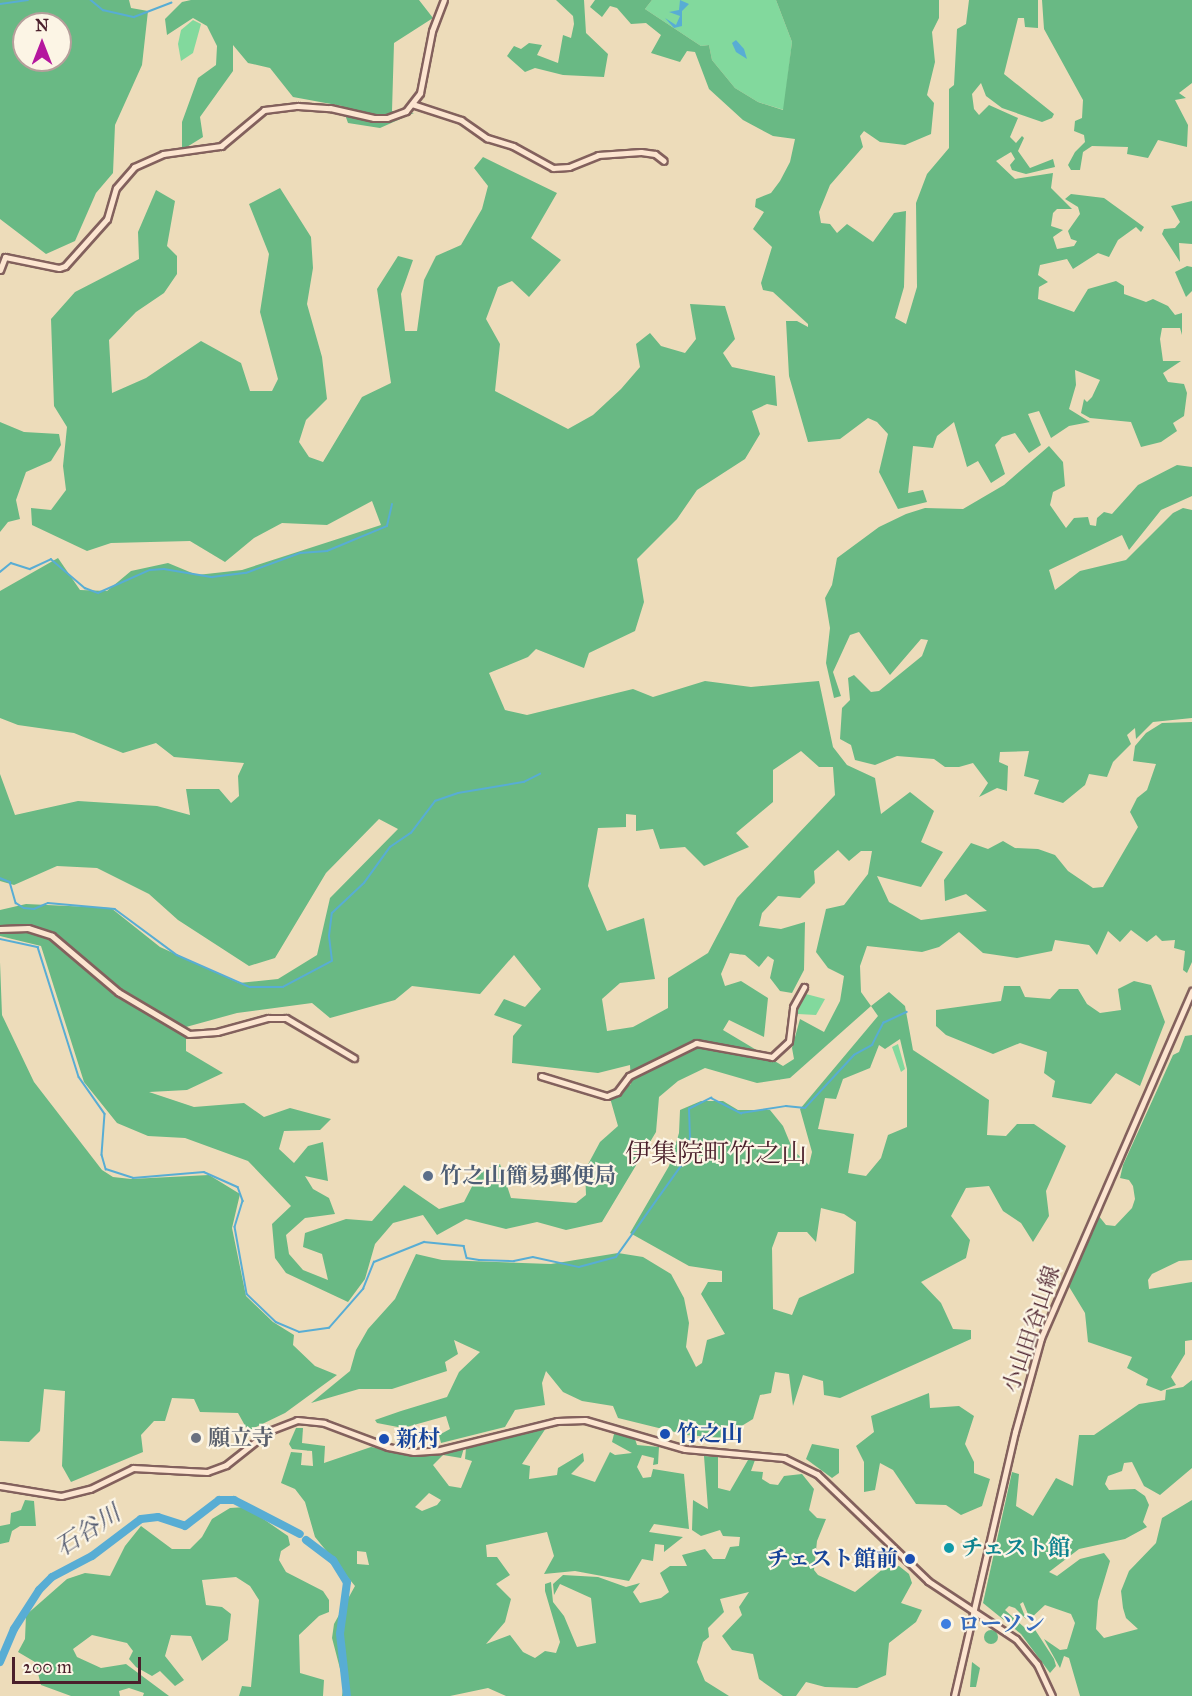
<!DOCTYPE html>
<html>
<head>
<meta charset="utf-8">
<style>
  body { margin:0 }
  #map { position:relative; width:1192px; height:1696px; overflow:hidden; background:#eddcba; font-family:"IM FELL Great Primer","Noto Serif JP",serif }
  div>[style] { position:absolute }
  .green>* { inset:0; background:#82d99d }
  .forest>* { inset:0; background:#69b984 }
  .round { border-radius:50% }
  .water>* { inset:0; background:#58add4 }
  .stream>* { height:1.5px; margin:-0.75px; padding:0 0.75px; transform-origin:0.75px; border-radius:0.75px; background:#58add4 }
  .river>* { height:8px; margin:-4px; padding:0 4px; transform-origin:4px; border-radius:4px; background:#58add4 }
  .roads { filter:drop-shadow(2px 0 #83615d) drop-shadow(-2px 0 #83615d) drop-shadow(0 2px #83615d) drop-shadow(0 -2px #83615d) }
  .secondary>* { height:5px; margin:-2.5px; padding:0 2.5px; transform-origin:2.5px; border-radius:2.5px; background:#fce5d0 }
  .dots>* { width:16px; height:16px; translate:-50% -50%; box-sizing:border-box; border:3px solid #fcf5e5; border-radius:50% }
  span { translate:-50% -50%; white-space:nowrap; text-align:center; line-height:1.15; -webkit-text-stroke:4.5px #fcf5e5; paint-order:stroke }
  .service-label { font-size:22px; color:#4e5e75; font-weight:700 }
  .left { translate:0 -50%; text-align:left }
  .street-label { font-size:22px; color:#4a1f2b }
  .transit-label { font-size:22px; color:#164399; font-weight:700 }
  .right { translate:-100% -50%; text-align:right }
  .worship-label { font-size:22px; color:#5b616d; font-weight:700 }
  .culture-label { font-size:22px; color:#0d838f; font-weight:700 }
  .shop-label { font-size:22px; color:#366cbe; font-weight:700 }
  .water-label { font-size:24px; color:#50586f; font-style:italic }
  .quarter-label { font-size:26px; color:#4a1f2b }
  .north { position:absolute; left:12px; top:12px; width:60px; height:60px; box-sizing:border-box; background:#fcf5e5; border:2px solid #b59f9b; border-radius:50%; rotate:0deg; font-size:16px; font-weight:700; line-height:24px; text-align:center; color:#4a1f2b }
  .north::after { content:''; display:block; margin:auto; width:21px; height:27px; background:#b5179e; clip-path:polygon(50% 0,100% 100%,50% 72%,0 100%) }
  .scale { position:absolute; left:12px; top:1657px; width:129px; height:27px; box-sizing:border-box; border:3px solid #4a1f2b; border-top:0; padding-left:8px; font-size:18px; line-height:21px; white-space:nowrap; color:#4a1f2b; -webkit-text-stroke:4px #fcf5e5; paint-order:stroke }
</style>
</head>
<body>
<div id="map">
  <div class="green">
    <div style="clip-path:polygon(652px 0,776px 0,792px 42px,784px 110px,758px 102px,735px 88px,712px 60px,709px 45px,701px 46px,645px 9px)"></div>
    <div style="clip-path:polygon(193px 20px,201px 24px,193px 53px,181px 61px,178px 44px,181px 30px)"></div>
    <div style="clip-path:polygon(806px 994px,825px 999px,816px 1015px,798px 1014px,798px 1003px)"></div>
    <div style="clip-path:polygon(898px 1044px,905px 1069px,901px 1072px,892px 1047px)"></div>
  </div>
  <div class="forest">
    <div style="clip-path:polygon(evenodd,0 0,129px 0,131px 8px,148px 11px,142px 65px,115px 125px,113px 173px,96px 193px,75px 241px,46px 254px,0 219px,0 0,24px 24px,60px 24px,60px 60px,24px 60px,24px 24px)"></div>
    <div style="clip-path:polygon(191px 0,419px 0,433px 18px,394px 43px,392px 111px,414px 113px,380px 128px,348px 123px,342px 106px,293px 97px,270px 68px,248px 63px,233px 45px,233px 71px,200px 117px,203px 137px,182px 150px,182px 122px,198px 78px,216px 65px,217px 46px,207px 26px,193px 18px,167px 35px,165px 19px,182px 2px)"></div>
    <div style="clip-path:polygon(556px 0,584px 0,586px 33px,608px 54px,604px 77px,563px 75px,535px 68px,525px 72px,507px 56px,514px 46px,521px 49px,529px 43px,542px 45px,537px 55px,558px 63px,563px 35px,571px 38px,574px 24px,573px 16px)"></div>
    <div style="clip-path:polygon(595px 0,652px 0,645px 9px,701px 46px,709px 45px,712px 60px,735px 88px,758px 102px,783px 110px,792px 42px,776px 0,939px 0,939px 18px,932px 32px,935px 62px,927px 95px,934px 103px,931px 134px,905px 145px,880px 142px,864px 131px,860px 136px,863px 147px,830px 185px,819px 212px,821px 223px,830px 224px,837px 233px,847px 224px,873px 242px,894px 213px,906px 211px,904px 287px,895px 318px,906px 324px,917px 287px,916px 203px,927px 174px,949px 148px,949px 89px,954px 85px,957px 29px,966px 24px,969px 0,1038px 0,1038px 28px,1025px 27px,1024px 18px,1018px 18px,1004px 74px,1054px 114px,1052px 118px,1042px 122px,1002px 108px,986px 96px,981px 83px,972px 94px,974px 109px,979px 115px,989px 105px,1018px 118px,1010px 137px,1016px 143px,1022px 136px,1024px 138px,1018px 151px,1030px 168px,1053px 159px,1055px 167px,1026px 174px,1012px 170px,1010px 165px,1015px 159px,1011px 152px,996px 161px,1015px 179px,1053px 173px,1051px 188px,1072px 209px,1057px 209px,1053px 213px,1051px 226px,1063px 230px,1053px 237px,1057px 249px,1074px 246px,1077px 241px,1071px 239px,1068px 231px,1080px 214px,1078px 207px,1065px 199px,1071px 194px,1104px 198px,1144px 227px,1141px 232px,1136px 227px,1118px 240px,1109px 257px,1098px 253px,1073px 269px,1067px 259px,1040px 265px,1038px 275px,1048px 282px,1039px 287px,1038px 299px,1074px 312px,1088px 289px,1116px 281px,1124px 286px,1124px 294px,1146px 302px,1153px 299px,1168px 306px,1175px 315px,1182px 313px,1182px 335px,1180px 328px,1162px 328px,1160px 339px,1163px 361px,1181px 361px,1163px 373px,1168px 382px,1184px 384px,1187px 393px,1184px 416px,1173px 423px,1177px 431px,1161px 442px,1141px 447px,1131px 422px,1090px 418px,1081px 413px,1084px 399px,1087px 402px,1092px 397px,1100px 380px,1075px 370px,1076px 385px,1069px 409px,1090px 422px,1069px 426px,1051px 438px,1039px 411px,1028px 414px,1041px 445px,1029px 453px,1015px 433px,1002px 437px,995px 445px,1005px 474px,991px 483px,978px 461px,967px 467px,954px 422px,937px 436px,933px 448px,913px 446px,908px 493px,923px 490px,927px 502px,898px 509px,879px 472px,888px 434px,877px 422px,868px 418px,840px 439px,808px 442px,789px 376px,786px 321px,797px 321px,808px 327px,808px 324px,773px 292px,763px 290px,761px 283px,772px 247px,753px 229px,764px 212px,755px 207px,756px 199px,771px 193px,780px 181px,790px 162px,795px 139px,773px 136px,743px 120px,709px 89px,695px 52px,687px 51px,680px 62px,651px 53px,661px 35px,646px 23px,631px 24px,617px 8px,610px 6px,602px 17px,590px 7px)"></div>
    <div style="clip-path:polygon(1042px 0,1192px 0,1192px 83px,1179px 93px,1186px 98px,1175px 100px,1188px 125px,1187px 147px,1158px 140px,1148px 158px,1127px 154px,1128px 147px,1092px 146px,1083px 152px,1080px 170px,1071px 170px,1068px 165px,1075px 152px,1085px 142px,1084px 135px,1074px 131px,1075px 121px,1082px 118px,1083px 100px,1044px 29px)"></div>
    <div style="clip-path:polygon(evenodd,483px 157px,557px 193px,531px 238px,561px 260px,529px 297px,512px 281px,498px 287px,486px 319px,500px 344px,495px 391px,568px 429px,593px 415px,621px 389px,640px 367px,636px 344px,650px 333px,661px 346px,685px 353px,696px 339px,690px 304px,725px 306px,735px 339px,723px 353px,732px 367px,775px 376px,777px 406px,767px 404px,752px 411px,760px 434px,745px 459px,697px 490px,677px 519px,637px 559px,644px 602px,635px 631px,589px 653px,584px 668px,536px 649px,528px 657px,489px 673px,505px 710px,527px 715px,633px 689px,653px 697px,705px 681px,751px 687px,819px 681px,833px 747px,847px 765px,875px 778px,881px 814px,910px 792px,934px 811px,921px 842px,943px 852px,921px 887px,877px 876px,889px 902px,921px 920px,987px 911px,966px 894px,945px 901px,944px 880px,971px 843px,988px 849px,1003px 841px,1015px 848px,1038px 849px,1055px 855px,1068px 871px,1093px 888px,1103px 887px,1138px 827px,1130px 812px,1137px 798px,1147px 790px,1156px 764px,1133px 761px,1135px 746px,1146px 733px,1162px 723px,1192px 722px,1192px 962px,1187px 973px,1183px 970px,1185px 951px,1174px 948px,1175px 940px,1162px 941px,1156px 935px,1147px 942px,1131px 930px,1120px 942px,1108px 931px,1097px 955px,1089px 945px,1055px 940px,1052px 951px,1017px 958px,983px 953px,959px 932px,939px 947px,922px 952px,867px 946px,860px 966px,861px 992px,871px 1006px,889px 992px,905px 1006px,913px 1050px,989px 1100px,987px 1135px,1006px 1136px,1017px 1124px,1034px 1124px,1066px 1146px,1046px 1191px,1049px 1216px,1033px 1242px,1021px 1223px,1003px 1211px,989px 1186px,966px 1188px,951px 1216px,970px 1240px,966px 1258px,921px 1282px,941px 1303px,953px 1329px,971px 1330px,971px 1339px,840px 1398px,824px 1395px,823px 1381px,803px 1375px,793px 1406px,789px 1374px,775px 1372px,771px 1393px,760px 1395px,753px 1419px,722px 1438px,687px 1435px,618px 1418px,613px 1406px,582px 1401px,563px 1392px,546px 1371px,542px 1383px,545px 1405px,515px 1410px,505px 1427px,441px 1443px,439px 1435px,450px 1429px,446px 1416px,403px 1428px,377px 1423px,375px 1420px,401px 1411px,447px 1397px,459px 1372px,480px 1352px,454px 1340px,458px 1354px,445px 1362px,447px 1371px,392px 1389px,359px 1389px,311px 1403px,350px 1371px,356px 1350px,368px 1329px,395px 1299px,416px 1254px,442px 1260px,551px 1264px,618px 1253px,643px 1257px,671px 1274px,684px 1298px,689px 1323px,686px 1347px,696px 1367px,702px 1363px,707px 1340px,725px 1334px,701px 1294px,708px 1282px,722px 1282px,722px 1271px,689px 1266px,630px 1233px,669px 1166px,679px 1133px,680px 1110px,701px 1101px,723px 1101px,738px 1110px,770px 1110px,783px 1126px,793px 1150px,809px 1165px,812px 1152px,800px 1109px,878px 1016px,871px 1006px,790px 1078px,757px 1083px,705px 1068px,678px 1081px,659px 1097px,656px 1132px,602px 1222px,566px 1230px,537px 1222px,506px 1229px,466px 1219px,437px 1235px,423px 1215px,393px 1223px,375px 1244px,365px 1279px,348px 1302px,286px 1273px,275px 1258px,272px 1224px,291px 1206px,248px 1161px,185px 1138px,148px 1136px,117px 1123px,84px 1082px,41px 946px,0 936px,0 910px,26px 904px,111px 908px,160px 947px,239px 983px,278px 979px,317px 955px,330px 898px,398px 829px,379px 819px,326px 873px,275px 958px,249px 966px,178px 920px,149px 894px,97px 868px,57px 866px,14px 885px,0 881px,0 774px,15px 815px,78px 801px,157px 806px,190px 815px,186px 789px,219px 789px,231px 803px,239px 796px,238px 776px,244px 763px,174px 757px,156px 743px,123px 753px,74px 733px,18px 725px,0 718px,0 591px,58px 558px,80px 590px,107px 591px,131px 571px,168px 563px,197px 575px,242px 570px,381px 525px,372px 501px,327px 525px,282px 523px,254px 538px,225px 562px,190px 541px,111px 543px,87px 551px,32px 525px,31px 508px,51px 510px,66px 490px,63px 466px,67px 427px,54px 406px,51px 319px,75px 292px,139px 259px,138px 232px,156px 190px,175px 201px,167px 246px,177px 256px,177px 274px,164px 293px,136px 312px,109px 340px,112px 393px,146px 378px,201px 341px,241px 363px,250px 391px,272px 391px,278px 379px,260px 312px,269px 254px,249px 204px,280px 188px,311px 237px,313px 268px,307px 304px,322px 357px,327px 399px,306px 420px,299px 442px,309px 457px,323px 462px,362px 397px,391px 383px,377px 289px,398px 256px,413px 260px,401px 294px,405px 331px,417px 331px,424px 280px,436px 256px,461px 245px,482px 209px,488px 186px,474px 168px,483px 157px,801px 751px,819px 767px,833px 767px,835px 795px,737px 898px,708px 953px,668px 978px,668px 1008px,633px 1027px,607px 1031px,602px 999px,620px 983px,655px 979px,644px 918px,607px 931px,588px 886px,598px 828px,626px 827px,626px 814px,636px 815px,636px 831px,653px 829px,660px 849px,685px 847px,704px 866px,749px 847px,736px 833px,773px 802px,773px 770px,801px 751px,483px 157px,838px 850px,849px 861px,861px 851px,872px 851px,868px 874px,844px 905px,826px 909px,816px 952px,828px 968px,844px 976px,840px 1001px,824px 1032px,800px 1019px,792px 1048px,794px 1059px,783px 1066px,723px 1030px,729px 1020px,764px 1037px,768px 998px,741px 981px,725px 986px,721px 974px,730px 953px,745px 955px,759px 967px,768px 956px,774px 960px,770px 978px,780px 991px,792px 993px,804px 970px,805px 922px,781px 929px,759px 926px,762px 913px,778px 896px,800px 898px,815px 883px,814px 871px,838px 850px,483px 157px,514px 955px,541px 989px,525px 1007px,504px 999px,494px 1015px,522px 1025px,513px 1036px,512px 1063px,598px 1073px,630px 1065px,631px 1084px,610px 1098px,618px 1126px,600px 1142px,585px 1170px,586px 1195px,576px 1203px,511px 1198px,500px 1164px,480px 1171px,464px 1202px,439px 1209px,404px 1185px,372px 1221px,346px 1219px,305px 1233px,303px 1247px,322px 1254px,328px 1280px,303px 1270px,289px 1254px,286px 1235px,305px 1218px,335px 1214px,329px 1198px,313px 1189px,305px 1176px,328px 1181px,323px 1142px,308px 1146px,294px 1163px,279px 1149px,284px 1131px,320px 1130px,331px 1119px,290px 1108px,264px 1117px,244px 1103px,194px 1107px,149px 1092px,187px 1090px,223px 1073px,186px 1051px,186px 1027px,237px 1013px,312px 1003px,330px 1018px,395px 1000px,412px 986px,480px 994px,514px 955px,483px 157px,900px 1039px,907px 1069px,907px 1127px,888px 1135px,881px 1158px,866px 1176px,848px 1173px,854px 1134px,818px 1129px,825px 1098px,836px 1099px,843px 1079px,870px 1068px,879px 1045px,885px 1049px,900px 1039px,483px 157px,821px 1208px,844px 1214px,856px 1222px,854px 1273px,799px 1298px,792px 1315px,773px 1309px,772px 1248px,778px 1232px,807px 1232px,816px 1242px,821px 1208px)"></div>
    <div style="clip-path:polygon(1192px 201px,1192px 244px,1179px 243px,1180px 262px,1162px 234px,1164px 229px,1175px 228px,1180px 222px,1171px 206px)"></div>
    <div style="clip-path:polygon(1187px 266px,1192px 267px,1192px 291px,1186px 297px,1175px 272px)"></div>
    <div style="clip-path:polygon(0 422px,24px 432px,59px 434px,61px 445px,51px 461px,26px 472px,16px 500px,20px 519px,8px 522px,0 532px)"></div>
    <div style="clip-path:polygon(1049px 446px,1063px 462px,1065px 486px,1053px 492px,1050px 505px,1066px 528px,1074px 518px,1088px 517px,1090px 525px,1096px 526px,1097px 518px,1104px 512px,1112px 514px,1138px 485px,1177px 465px,1192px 467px,1192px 496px,1161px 510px,1129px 550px,1122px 535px,1049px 570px,1055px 590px,1080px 571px,1126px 560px,1173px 513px,1183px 508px,1192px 510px,1192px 718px,1153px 722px,1136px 739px,1135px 728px,1127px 735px,1131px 744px,1113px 762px,1107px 777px,1089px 774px,1085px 785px,1063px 803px,1034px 794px,1039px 780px,1024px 776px,1029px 751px,1000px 752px,999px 762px,1008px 766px,1007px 791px,997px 788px,979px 797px,988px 783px,973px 763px,959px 767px,945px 767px,934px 759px,897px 756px,875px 765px,855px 760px,851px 745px,840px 739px,842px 708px,850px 700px,848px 678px,854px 675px,871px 692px,879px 691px,922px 656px,928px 640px,921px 639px,890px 675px,859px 632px,850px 635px,833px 672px,841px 696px,834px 698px,826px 663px,830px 628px,825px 598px,832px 585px,837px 558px,879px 527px,906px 514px,925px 508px,963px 509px,1004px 485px)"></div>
    <div style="clip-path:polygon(0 962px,2px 1015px,34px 1082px,102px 1170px,113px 1177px,131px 1179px,209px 1175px,240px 1194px,232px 1228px,246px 1296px,273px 1322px,294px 1335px,293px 1345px,315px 1366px,337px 1375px,285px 1413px,248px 1431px,238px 1413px,200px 1412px,194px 1399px,172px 1398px,165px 1421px,154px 1421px,141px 1435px,143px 1452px,71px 1482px,62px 1466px,65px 1391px,44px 1389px,40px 1431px,29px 1442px,0 1441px)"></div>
    <div style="clip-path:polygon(1134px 981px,1151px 985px,1165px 1022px,1140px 1086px,1116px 1073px,1091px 1104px,1052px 1097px,1055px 1081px,1044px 1073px,1047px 1052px,1020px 1043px,993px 1054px,946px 1035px,936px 1026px,936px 1010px,1001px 1001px,1004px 986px,1020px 986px,1025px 997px,1050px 999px,1059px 989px,1078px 989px,1087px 1004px,1100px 1013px,1121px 1010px,1118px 989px)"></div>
    <div style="clip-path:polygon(1192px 1035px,1192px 1260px,1179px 1261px,1152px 1274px,1148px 1280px,1149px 1289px,1192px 1282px,1192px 1340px,1185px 1341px,1185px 1354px,1171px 1377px,1176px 1385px,1161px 1391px,1146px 1385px,1148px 1379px,1127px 1368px,1132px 1357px,1088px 1342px,1085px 1313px,1068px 1285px,1098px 1215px,1106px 1225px,1115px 1226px,1132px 1208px,1135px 1199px,1133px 1186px,1129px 1180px,1120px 1178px,1123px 1165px,1173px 1055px,1179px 1052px,1185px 1036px)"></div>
    <div style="clip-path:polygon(1192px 1380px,1192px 1468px,1160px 1495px,1144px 1486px,1132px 1462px,1124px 1463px,1122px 1471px,1108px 1476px,1105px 1484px,1109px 1490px,1135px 1489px,1145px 1496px,1149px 1505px,1143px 1522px,1147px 1527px,1125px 1539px,1079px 1549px,1049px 1572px,1057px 1576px,1080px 1559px,1104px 1553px,1110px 1561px,1098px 1601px,1096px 1629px,1104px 1638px,1138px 1629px,1126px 1618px,1123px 1608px,1121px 1591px,1129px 1571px,1156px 1543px,1162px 1518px,1192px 1500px,1192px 1696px,1080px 1696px,1069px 1658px,1064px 1656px,1060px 1668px,1044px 1639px,1060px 1650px,1067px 1649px,1075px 1623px,1071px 1614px,1045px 1605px,1030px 1619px,1023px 1602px,1020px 1604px,1026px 1619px,1015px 1608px,1009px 1606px,1005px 1610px,1025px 1628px,1032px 1625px,1054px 1659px,1056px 1666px,1050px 1673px,1021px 1634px,983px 1603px,1012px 1472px,1019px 1474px,1016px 1506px,1033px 1516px,1056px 1478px,1073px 1486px,1079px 1435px,1094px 1435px,1139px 1404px,1165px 1400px,1166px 1390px,1183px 1387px)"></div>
    <div style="clip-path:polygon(929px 1393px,930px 1408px,959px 1406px,974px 1416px,965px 1444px,974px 1462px,974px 1473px,990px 1479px,982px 1506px,961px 1515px,946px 1505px,916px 1504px,893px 1470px,880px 1463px,875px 1490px,864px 1492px,864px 1462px,856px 1446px,874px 1432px,871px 1416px)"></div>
    <div style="clip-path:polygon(evenodd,296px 1428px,303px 1428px,302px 1443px,325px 1446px,324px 1463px,371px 1447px,419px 1456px,464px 1448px,461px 1458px,443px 1455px,433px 1465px,449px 1486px,461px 1488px,472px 1461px,465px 1459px,466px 1448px,546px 1428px,522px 1464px,530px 1466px,529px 1479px,557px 1475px,558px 1468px,583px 1453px,584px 1461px,571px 1474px,595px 1482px,610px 1452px,615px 1455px,632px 1453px,612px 1442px,615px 1430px,634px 1436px,637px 1445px,659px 1447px,658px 1464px,653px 1465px,654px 1458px,642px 1455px,637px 1467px,643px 1478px,651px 1477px,653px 1469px,684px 1474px,689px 1529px,654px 1524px,649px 1532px,683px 1537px,664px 1552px,664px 1545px,655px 1544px,653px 1561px,642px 1559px,629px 1581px,575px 1571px,544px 1574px,554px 1556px,547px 1532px,486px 1545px,487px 1557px,497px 1557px,510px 1575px,496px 1584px,511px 1599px,505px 1622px,486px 1644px,510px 1635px,523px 1652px,535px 1658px,545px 1651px,556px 1653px,560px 1642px,545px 1591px,545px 1584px,551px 1582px,553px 1602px,564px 1616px,577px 1647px,596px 1643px,591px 1598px,560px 1584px,554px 1595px,553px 1584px,563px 1575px,598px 1577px,626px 1587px,640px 1583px,633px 1592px,640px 1603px,661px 1598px,669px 1592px,660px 1573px,670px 1566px,687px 1566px,682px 1555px,705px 1549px,713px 1559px,725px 1559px,730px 1547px,739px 1546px,740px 1537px,723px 1536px,720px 1530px,701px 1536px,692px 1530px,693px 1500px,708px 1509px,704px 1456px,718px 1457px,718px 1488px,730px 1491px,748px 1460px,755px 1460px,751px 1471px,763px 1472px,762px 1479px,770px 1484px,778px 1485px,784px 1476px,802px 1474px,814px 1489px,809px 1510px,817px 1518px,826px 1519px,817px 1541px,814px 1570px,818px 1575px,855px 1592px,884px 1568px,899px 1566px,909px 1574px,912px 1583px,901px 1603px,922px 1610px,916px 1622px,889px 1643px,886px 1675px,857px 1688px,825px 1687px,806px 1682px,796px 1696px,783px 1696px,759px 1679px,753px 1654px,732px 1650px,722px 1636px,742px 1615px,739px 1607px,749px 1592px,720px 1599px,724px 1612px,708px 1628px,709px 1637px,703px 1642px,697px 1662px,705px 1681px,729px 1696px,506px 1696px,488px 1688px,450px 1696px,342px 1696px,344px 1684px,332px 1638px,334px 1624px,355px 1586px,315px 1537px,305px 1502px,295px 1489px,281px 1483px,291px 1452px,302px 1453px,301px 1465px,313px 1466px,312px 1451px,292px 1449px,289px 1444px,296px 1428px,429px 1493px,441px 1500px,437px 1505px,422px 1511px,415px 1507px,429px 1493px,296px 1428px,357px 1551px,366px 1552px,369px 1565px,357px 1564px,357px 1551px)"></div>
    <div style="clip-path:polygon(812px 1444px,839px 1449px,839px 1473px,832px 1478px,806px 1459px)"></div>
    <div style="clip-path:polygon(25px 1500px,34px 1501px,36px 1526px,20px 1526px,12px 1531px,9px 1542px,0 1544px,0 1526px,10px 1524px,11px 1513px,21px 1510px)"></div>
    <div style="clip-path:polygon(246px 1507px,288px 1536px,290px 1545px,281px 1551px,279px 1560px,286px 1572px,323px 1591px,329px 1600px,329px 1612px,319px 1616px,299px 1635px,300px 1673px,324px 1680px,323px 1696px,239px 1696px,242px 1686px,251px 1687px,259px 1600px,250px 1586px,236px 1577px,202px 1580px,206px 1605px,222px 1607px,231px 1614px,228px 1640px,202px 1661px,191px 1636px,171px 1635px,165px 1656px,184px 1680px,175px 1686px,160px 1671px,152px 1676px,136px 1667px,129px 1659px,133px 1651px,127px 1643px,92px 1635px,73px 1649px,77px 1657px,101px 1668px,126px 1664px,169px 1696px,143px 1696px,144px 1693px,129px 1688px,119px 1691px,120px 1696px,71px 1696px,41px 1685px,35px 1662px,18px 1652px,25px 1639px,26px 1615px,42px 1601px,67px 1579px,85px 1573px,110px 1576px,125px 1546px,141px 1526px,172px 1549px,190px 1549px,202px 1537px,212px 1519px,230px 1508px)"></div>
    <div class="round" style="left:984px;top:1630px;width:14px;height:14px"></div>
    <div style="clip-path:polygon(972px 1662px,980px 1668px,976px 1687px,970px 1687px)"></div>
  </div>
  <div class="water">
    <div style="clip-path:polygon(680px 0,689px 4px,682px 11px,682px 26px,674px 28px,665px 18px,676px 25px,680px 16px,669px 12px,679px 10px)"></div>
    <div style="clip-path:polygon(736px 40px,744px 49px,747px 59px,736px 52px,732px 43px)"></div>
  </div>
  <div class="stream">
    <div style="left:91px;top:0;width:16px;rotate:40deg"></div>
    <div style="left:103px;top:10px;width:32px;rotate:13deg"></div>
    <div style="left:134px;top:17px;width:40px;rotate:-21deg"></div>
    <div style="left:0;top:4px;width:28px;rotate:-8deg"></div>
    <div style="left:0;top:572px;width:14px;rotate:-39deg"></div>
    <div style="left:11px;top:563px;width:20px;rotate:18deg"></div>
    <div style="left:30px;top:569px;width:23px;rotate:-25deg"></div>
    <div style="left:51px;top:559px;width:45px;rotate:40.5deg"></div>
    <div style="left:85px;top:588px;width:14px;rotate:21deg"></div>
    <div style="left:98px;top:593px;width:57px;rotate:-23.9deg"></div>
    <div style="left:150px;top:570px;width:14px;rotate:-4deg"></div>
    <div style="left:164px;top:569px;width:49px;rotate:9.5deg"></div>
    <div style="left:212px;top:577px;width:34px;rotate:-7deg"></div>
    <div style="left:246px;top:573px;width:58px;rotate:-20.3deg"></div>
    <div style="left:300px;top:553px;width:27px;rotate:-4deg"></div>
    <div style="left:327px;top:551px;width:65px;rotate:-22.6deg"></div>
    <div style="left:387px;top:526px;width:22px;rotate:-77deg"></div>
    <div style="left:0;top:878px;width:11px;rotate:22deg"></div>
    <div style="left:10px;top:882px;width:22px;rotate:74deg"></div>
    <div style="left:16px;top:903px;width:9px;rotate:32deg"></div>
    <div style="left:24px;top:908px;width:10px;rotate:6deg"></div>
    <div style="left:34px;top:909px;width:15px;rotate:-23deg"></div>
    <div style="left:48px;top:903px;width:67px;rotate:5.1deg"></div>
    <div style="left:115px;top:909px;width:77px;rotate:36.6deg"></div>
    <div style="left:177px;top:955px;width:80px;rotate:23.7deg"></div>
    <div style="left:250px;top:987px;width:33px"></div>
    <div style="left:283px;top:987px;width:55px;rotate:-28deg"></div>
    <div style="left:332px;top:961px;width:25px;rotate:-97deg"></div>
    <div style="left:329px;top:936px;width:23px;rotate:-83deg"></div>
    <div style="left:332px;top:913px;width:44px;rotate:-43.2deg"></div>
    <div style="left:364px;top:883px;width:44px;rotate:-54.2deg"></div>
    <div style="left:390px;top:847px;width:25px;rotate:-34deg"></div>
    <div style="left:411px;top:833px;width:40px;rotate:-53deg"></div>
    <div style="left:435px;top:801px;width:24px;rotate:-19deg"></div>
    <div style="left:458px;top:793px;width:67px;rotate:-9.5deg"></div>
    <div style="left:524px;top:782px;width:18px;rotate:-27deg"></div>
    <div style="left:0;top:939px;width:39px;rotate:12deg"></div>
    <div style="left:38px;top:947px;width:136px;rotate:72.5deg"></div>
    <div style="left:79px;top:1077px;width:45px;rotate:54.9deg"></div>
    <div style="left:105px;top:1114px;width:41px;rotate:94.2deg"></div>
    <div style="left:102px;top:1155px;width:15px;rotate:74deg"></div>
    <div style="left:106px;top:1169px;width:28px;rotate:18deg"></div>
    <div style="left:133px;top:1178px;width:71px;rotate:-4.8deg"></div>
    <div style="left:204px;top:1172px;width:37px;rotate:24deg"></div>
    <div style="left:238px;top:1187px;width:15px;rotate:70deg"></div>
    <div style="left:243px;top:1201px;width:27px;rotate:107deg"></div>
    <div style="left:235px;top:1227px;width:68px;rotate:79.8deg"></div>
    <div style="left:247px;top:1294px;width:40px;rotate:44deg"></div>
    <div style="left:276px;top:1322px;width:25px;rotate:23deg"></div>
    <div style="left:299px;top:1332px;width:30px;rotate:-8deg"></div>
    <div style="left:329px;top:1328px;width:52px;rotate:-48.9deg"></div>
    <div style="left:363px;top:1289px;width:29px;rotate:-68deg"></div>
    <div style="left:374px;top:1262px;width:54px;rotate:-21.8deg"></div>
    <div style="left:424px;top:1242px;width:40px;rotate:5.7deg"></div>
    <div style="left:464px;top:1246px;width:12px;rotate:76deg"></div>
    <div style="left:467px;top:1258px;width:12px;rotate:9deg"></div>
    <div style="left:479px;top:1260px;width:35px;rotate:2deg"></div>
    <div style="left:514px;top:1261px;width:19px;rotate:-12deg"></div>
    <div style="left:533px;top:1257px;width:47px;rotate:12.3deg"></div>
    <div style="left:579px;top:1267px;width:38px;rotate:-15deg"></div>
    <div style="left:616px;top:1257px;width:112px;rotate:-54.5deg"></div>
    <div style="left:681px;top:1166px;width:29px;rotate:-72deg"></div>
    <div style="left:690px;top:1138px;width:29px;rotate:-92deg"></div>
    <div style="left:689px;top:1109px;width:25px;rotate:-27deg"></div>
    <div style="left:711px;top:1098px;width:34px;rotate:27deg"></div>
    <div style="left:741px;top:1113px;width:46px;rotate:-8.8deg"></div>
    <div style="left:786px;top:1106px;width:19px;rotate:6deg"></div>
    <div style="left:805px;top:1108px;width:72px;rotate:-47.2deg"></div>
    <div style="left:854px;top:1055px;width:21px;rotate:-29deg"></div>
    <div style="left:872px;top:1045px;width:25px;rotate:-63deg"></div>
    <div style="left:883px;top:1023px;width:26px;rotate:-25deg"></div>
  </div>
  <div class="river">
    <div style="left:306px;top:1540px;width:34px;rotate:37deg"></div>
    <div style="left:333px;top:1560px;width:26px;rotate:58deg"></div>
    <div style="left:347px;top:1582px;width:52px;rotate:97.7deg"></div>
    <div style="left:340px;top:1634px;width:62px;rotate:83.6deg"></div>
    <div style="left:0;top:1662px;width:36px;rotate:-67deg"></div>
    <div style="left:14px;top:1629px;width:46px;rotate:-57.3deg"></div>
    <div style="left:39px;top:1590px;width:18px;rotate:-45deg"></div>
    <div style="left:52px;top:1577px;width:45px;rotate:-27.7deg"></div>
    <div style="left:92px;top:1556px;width:61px;rotate:-37.1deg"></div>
    <div style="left:141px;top:1519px;width:17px;rotate:-7deg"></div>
    <div style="left:158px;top:1517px;width:28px;rotate:18deg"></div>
    <div style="left:185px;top:1526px;width:43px;rotate:-37.4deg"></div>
    <div style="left:219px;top:1500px;width:15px"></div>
    <div style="left:234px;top:1500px;width:74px;rotate:27.3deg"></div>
  </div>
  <div class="roads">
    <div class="secondary">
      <div style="left:412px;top:104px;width:52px;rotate:18.1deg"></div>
      <div style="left:461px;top:120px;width:32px;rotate:35deg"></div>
      <div style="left:487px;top:138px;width:27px;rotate:17deg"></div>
      <div style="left:513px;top:146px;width:46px;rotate:28.8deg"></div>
      <div style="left:553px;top:168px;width:16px;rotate:-4deg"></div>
      <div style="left:569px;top:167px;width:31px;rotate:-22deg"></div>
      <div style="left:598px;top:155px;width:43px;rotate:-4deg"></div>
      <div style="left:641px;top:152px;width:14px;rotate:8deg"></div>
      <div style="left:655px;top:154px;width:11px;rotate:38deg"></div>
      <div style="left:0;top:270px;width:14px;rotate:-69deg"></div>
      <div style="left:5px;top:257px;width:55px;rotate:11.5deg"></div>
      <div style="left:59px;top:268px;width:6px;rotate:-18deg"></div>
      <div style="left:65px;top:266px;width:63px;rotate:-48.2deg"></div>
      <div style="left:107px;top:219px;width:32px;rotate:-74deg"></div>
      <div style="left:116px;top:188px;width:28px;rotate:-49deg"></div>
      <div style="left:134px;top:167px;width:32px;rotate:-24deg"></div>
      <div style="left:163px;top:154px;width:59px;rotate:-7.9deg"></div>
      <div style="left:221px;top:146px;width:56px;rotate:-39.9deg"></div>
      <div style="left:264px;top:110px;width:34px;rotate:-7deg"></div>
      <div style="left:298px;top:106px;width:32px;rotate:4deg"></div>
      <div style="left:330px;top:108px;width:45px;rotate:12.8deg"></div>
      <div style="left:374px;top:118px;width:13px"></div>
      <div style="left:387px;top:118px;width:20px;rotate:-20deg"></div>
      <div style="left:406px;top:111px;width:23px;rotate:-52deg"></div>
      <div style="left:420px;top:93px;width:63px;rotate:-79deg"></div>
      <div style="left:432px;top:31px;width:33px;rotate:-69deg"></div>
      <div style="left:0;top:929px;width:28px;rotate:-2deg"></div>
      <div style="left:28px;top:928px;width:25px;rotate:18deg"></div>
      <div style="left:52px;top:936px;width:87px;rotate:40.3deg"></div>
      <div style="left:118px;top:992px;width:82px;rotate:30.6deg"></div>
      <div style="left:189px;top:1034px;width:28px;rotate:-4deg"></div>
      <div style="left:217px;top:1032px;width:53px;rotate:-15.4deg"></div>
      <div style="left:268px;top:1018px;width:18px"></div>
      <div style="left:286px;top:1018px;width:79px;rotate:30.5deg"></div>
      <div style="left:541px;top:1076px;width:69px;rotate:16.9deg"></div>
      <div style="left:607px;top:1096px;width:11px;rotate:-22deg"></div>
      <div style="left:617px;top:1092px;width:20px;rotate:-53deg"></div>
      <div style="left:629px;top:1076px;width:75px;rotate:-26.2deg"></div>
      <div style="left:696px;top:1043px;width:77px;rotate:10.4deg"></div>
      <div style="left:772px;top:1057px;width:23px;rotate:-43deg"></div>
      <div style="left:789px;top:1041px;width:34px;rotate:-83deg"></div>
      <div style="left:793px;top:1007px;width:23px;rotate:-61deg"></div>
      <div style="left:0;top:1486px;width:62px;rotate:9.3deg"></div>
      <div style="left:61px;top:1496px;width:30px;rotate:-14deg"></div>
      <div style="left:90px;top:1489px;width:48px;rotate:-26deg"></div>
      <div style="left:133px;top:1468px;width:74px;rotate:3.1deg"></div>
      <div style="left:207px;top:1472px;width:20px;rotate:-20deg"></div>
      <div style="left:226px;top:1465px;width:55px;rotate:-38.3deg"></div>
      <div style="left:269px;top:1431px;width:30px;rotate:-21deg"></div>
      <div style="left:297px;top:1420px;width:27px;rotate:6deg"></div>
      <div style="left:324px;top:1423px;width:68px;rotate:20.6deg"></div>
      <div style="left:388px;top:1447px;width:26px;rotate:11deg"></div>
      <div style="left:414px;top:1452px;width:26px;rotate:-4deg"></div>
      <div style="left:440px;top:1450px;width:121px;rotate:-13.9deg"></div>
      <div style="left:557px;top:1421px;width:28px;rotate:-2deg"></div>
      <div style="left:585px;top:1420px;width:104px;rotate:16.2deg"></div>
      <div style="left:685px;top:1449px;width:99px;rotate:5.2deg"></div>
      <div style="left:784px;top:1458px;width:37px;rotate:26deg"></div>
      <div style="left:817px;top:1474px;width:154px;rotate:43.9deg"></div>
      <div style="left:928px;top:1581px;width:105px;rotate:33.4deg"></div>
      <div style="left:1016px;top:1639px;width:33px;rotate:50deg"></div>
      <div style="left:1037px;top:1664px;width:35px;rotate:65deg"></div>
      <div style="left:954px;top:1696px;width:271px;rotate:-77deg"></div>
      <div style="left:1015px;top:1432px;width:98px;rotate:-74.5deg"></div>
      <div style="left:1041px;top:1338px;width:379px;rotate:-66.5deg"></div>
    </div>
  </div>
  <div class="dots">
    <div style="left:428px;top:1176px;background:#5c6f8a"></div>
    <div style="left:665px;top:1434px;background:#1a4fb4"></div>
    <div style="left:196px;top:1438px;background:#6b7280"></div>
    <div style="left:384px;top:1439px;background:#1a4fb4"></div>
    <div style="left:949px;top:1548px;background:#0f9aa8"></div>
    <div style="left:910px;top:1559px;background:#1a4fb4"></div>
    <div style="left:946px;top:1624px;background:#3f7fe0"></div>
  </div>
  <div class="service-label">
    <span class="left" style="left:440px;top:1176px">竹之山簡易郵便局</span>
  </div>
  <div class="street-label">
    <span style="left:1031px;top:1329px;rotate:-71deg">小山田谷山線</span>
  </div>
  <div class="transit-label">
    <span class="left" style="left:677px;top:1434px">竹之山</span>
    <span class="left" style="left:396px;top:1439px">新村</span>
    <span class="right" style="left:898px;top:1559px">チェスト館前</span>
  </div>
  <div class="worship-label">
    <span class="left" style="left:208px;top:1438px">願立寺</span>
  </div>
  <div class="culture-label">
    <span class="left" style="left:961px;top:1548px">チェスト館</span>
  </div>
  <div class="shop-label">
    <span class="left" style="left:958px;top:1624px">ローソン</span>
  </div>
  <div class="water-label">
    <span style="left:88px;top:1531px;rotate:-33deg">石谷川</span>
  </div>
  <div class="quarter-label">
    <span style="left:716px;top:1154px">伊集院町竹之山</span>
  </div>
  <div class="north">N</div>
  <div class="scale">200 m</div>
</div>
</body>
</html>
